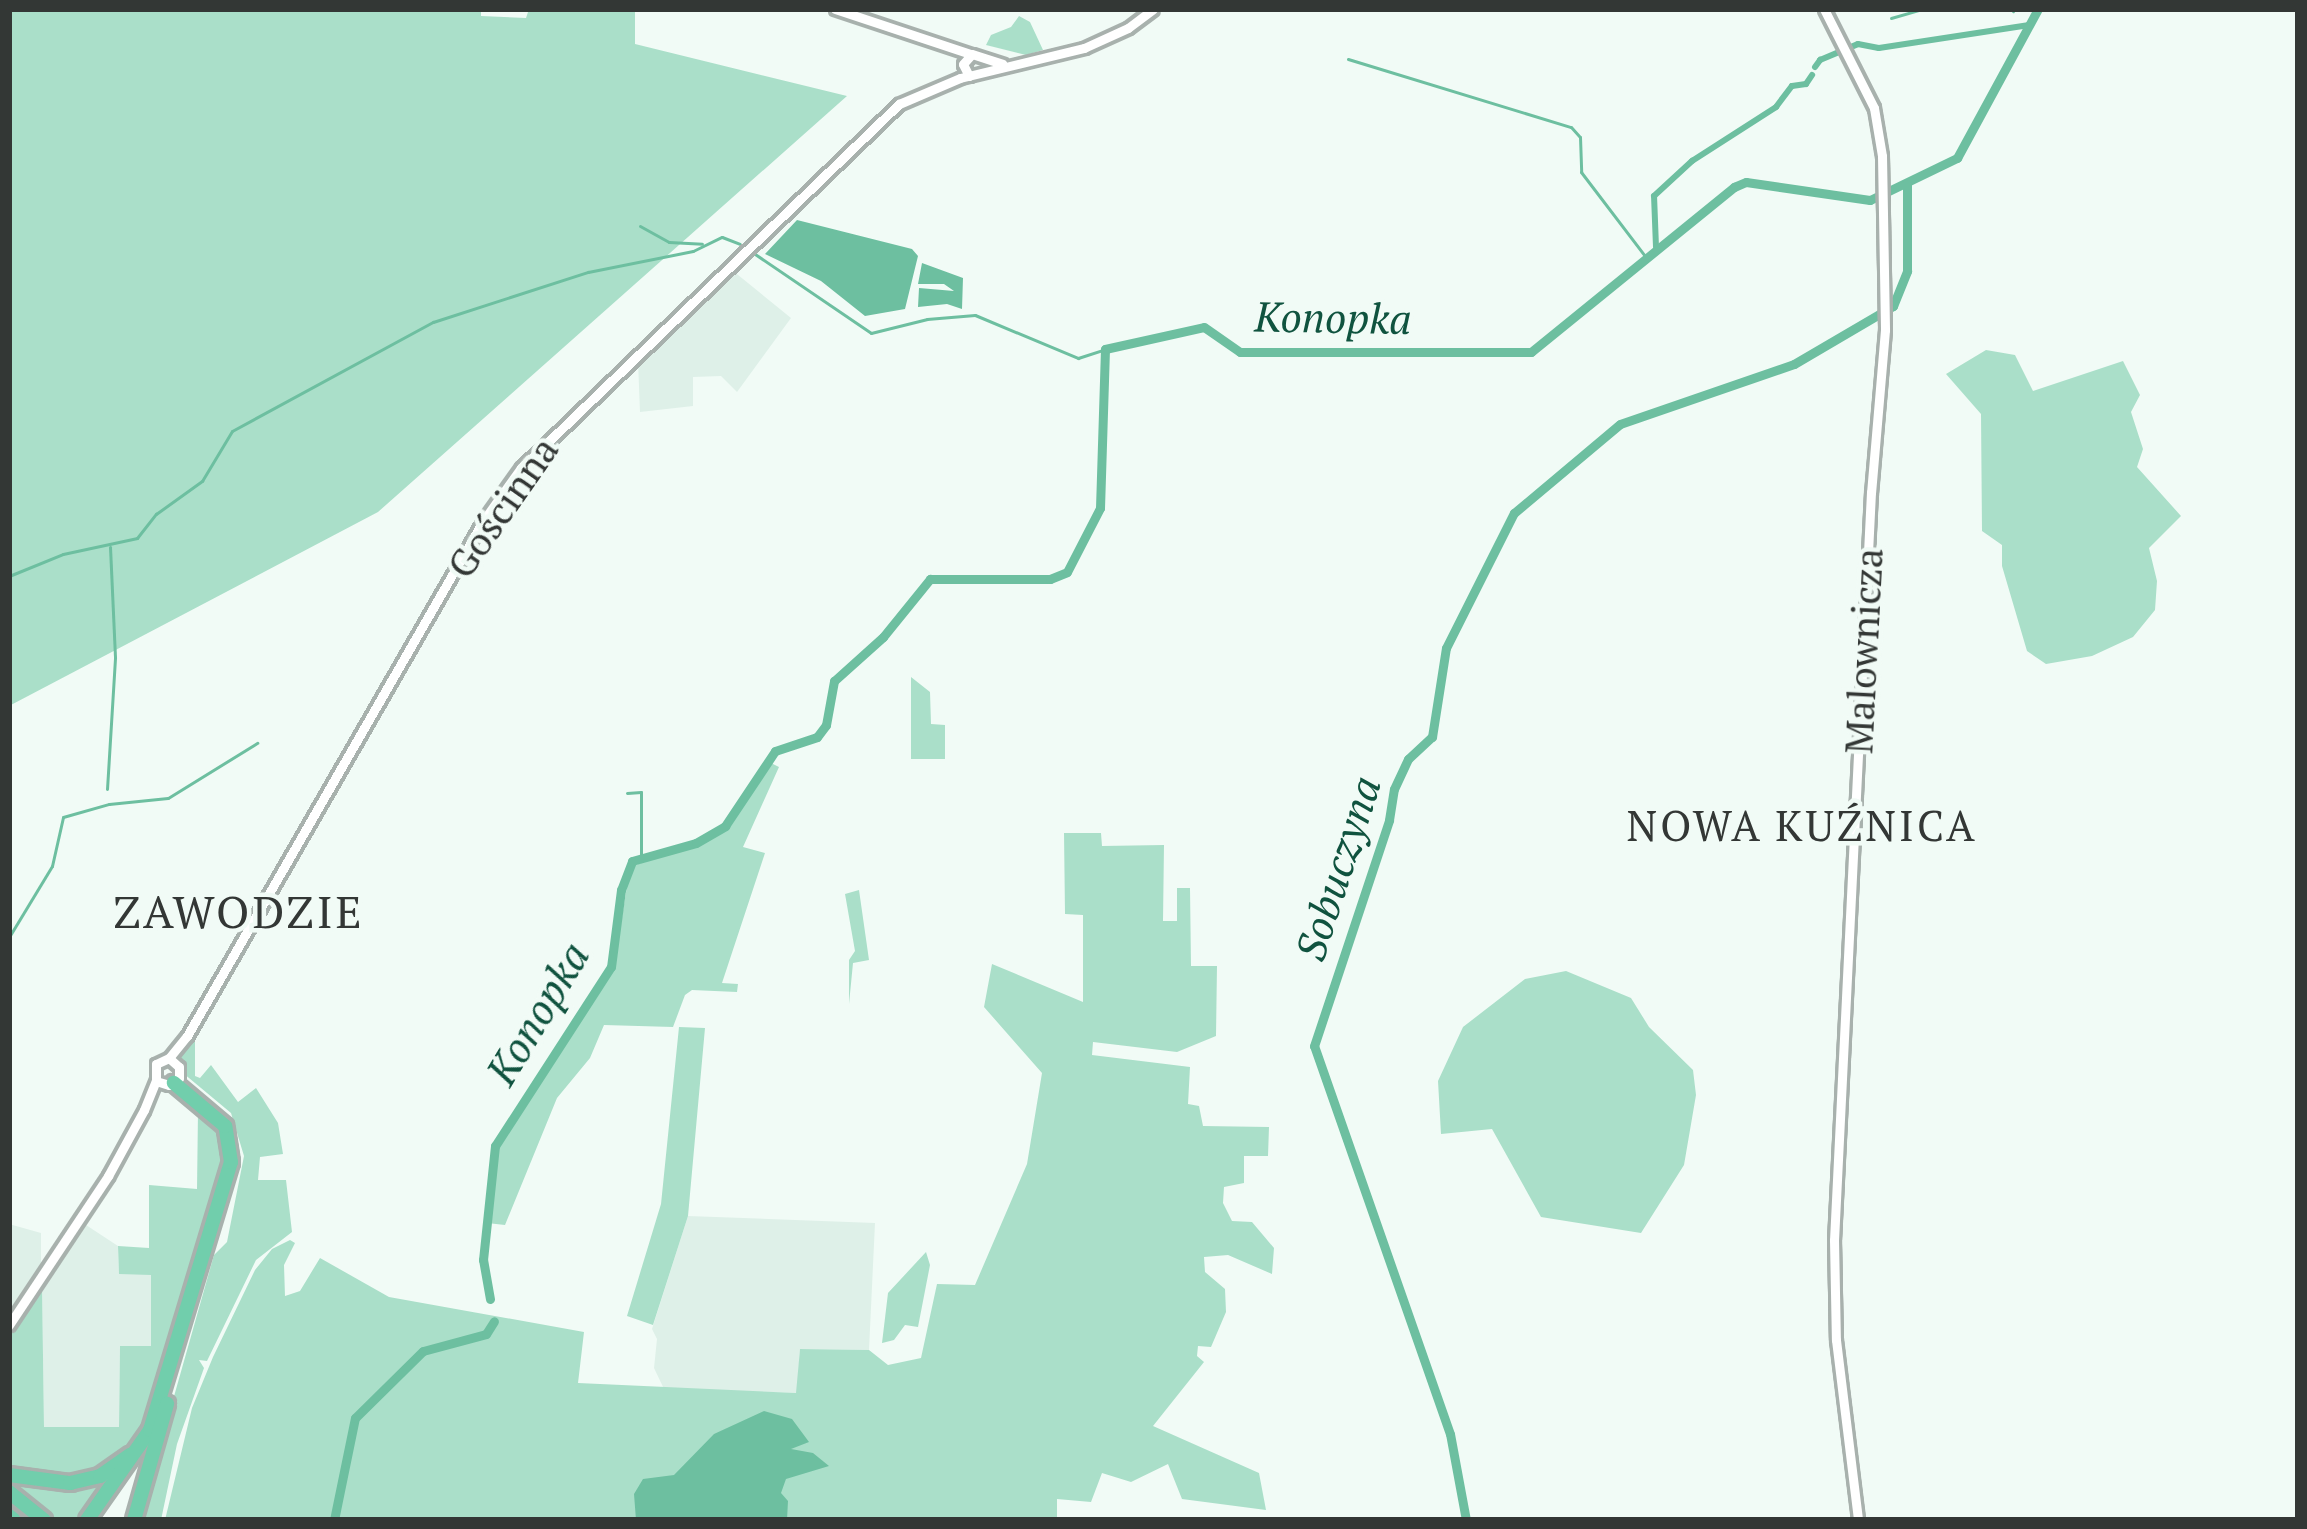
<!DOCTYPE html>
<html>
<head>
<meta charset="utf-8">
<style>
  body { margin:0 }
  #map { position:relative; width:2307px; height:1529px; overflow:hidden; background:#f1fbf6; font-family:"PT Serif",serif }
  div>[style] { position:absolute }
  .built>* { inset:0; background:#def0e8 }
  .green>* { inset:0; background:#aadfc9 }
  .water>* { inset:0; background:#6dbfa0 }
  .stream>* { height:3px; margin:-1.5px; padding:0 1.5px; transform-origin:1.5px; border-radius:1.5px; background:#6dbfa0 }
  .canal>* { height:6px; margin:-3px; padding:0 3px; transform-origin:3px; border-radius:3px; background:#6dbfa0 }
  .river>* { height:9px; margin:-4.5px; padding:0 4.5px; transform-origin:4.5px; border-radius:4.5px; background:#6dbfa0 }
  .roads { filter:drop-shadow(3px 0 #a8b1ad) drop-shadow(-3px 0 #a8b1ad) drop-shadow(0 3px #a8b1ad) drop-shadow(0 -3px #a8b1ad) }
  .secondary>* { height:9px; margin:-4.5px; padding:0 4.5px; transform-origin:4.5px; border-radius:4.5px; background:#fff }
  .highway>* { height:14px; margin:-7px; padding:0 7px; transform-origin:7px; border-radius:7px; background:#71ceac }
  span { translate:-50% -50%; white-space:nowrap; text-align:center; line-height:1.15; -webkit-text-stroke:9px #f1fbf6; paint-order:stroke }
  .street-label { font-size:39px; color:#333735 }
  .water-label { font-size:42px; color:#10533f; font-style:italic }
  .neighbourhood-label { font-size:42px; color:#333735; letter-spacing:3px }
  .quarter-label { font-size:45px; color:#333735; letter-spacing:3px }
  .frame { position:absolute; inset:0; border:12px solid #333735; pointer-events:none }
</style>
</head>
<body>
<div id="map">
  <div class="built">
    <div style="clip-path:polygon(727px 266px,791px 318px,737px 392px,721px 376px,693px 377px,693px 406px,640px 412px,638px 361px)"></div>
    <div style="clip-path:polygon(688px 1216px,875px 1223px,869px 1350px,800px 1349px,797px 1393px,664px 1389px,654px 1368px,657px 1339px,652px 1329px)"></div>
    <div style="clip-path:polygon(9px 1224px,41px 1233px,41px 1265px,9px 1312px)"></div>
    <div style="clip-path:polygon(86px 1225px,118px 1246px,119px 1273px,151px 1274px,151px 1346px,120px 1347px,119px 1428px,44px 1428px,42px 1285px)"></div>
  </div>
  <div class="green">
    <div style="clip-path:polygon(9px 9px,481px 9px,481px 16px,526px 18px,529px 9px,635px 9px,635px 44px,847px 96px,378px 512px,9px 706px)"></div>
    <div style="clip-path:polygon(1019px 16px,1030px 22px,1043px 50px,1026px 55px,986px 45px,991px 35px,1011px 27px)"></div>
    <div style="clip-path:polygon(1986px 350px,2015px 355px,2033px 391px,2123px 361px,2140px 395px,2131px 412px,2143px 449px,2137px 467px,2181px 516px,2149px 548px,2157px 581px,2155px 610px,2133px 637px,2092px 656px,2046px 664px,2027px 651px,2002px 566px,2002px 545px,1982px 531px,1981px 414px,1946px 374px)"></div>
    <div style="clip-path:polygon(911px 677px,930px 692px,931px 724px,945px 725px,945px 759px,911px 759px)"></div>
    <div style="clip-path:polygon(769px 762px,779px 767px,743px 847px,765px 853px,722px 983px,738px 984px,737px 992px,692px 990px,685px 995px,673px 1027px,604px 1025px,590px 1058px,557px 1098px,505px 1225px,487px 1223px,498px 1146px,614px 967px,630px 867px,717px 836px)"></div>
    <div style="clip-path:polygon(1064px 833px,1101px 833px,1102px 846px,1164px 845px,1163px 921px,1177px 921px,1177px 888px,1190px 888px,1191px 966px,1217px 966px,1216px 1036px,1177px 1052px,1093px 1042px,1092px 1055px,1190px 1067px,1188px 1104px,1199px 1106px,1203px 1126px,1269px 1127px,1268px 1156px,1244px 1156px,1244px 1183px,1224px 1187px,1223px 1203px,1232px 1221px,1252px 1222px,1274px 1248px,1272px 1274px,1228px 1255px,1204px 1257px,1205px 1272px,1225px 1289px,1226px 1312px,1211px 1347px,1198px 1346px,1197px 1356px,1204px 1362px,1153px 1426px,1259px 1473px,1266px 1510px,1182px 1499px,1168px 1464px,1131px 1482px,1102px 1473px,1091px 1502px,1057px 1499px,1057px 1520px,165px 1520px,192px 1408px,213px 1357px,255px 1270px,272px 1249px,290px 1240px,295px 1243px,284px 1265px,285px 1296px,300px 1291px,320px 1258px,389px 1297px,584px 1332px,578px 1383px,796px 1393px,800px 1349px,869px 1350px,888px 1365px,921px 1358px,937px 1284px,975px 1285px,1027px 1164px,1042px 1073px,984px 1007px,992px 964px,1083px 1002px,1083px 915px,1065px 914px)"></div>
    <div style="clip-path:polygon(859px 890px,869px 960px,853px 963px,849px 1004px,849px 960px,855px 951px,845px 894px)"></div>
    <div style="clip-path:polygon(1566px 971px,1631px 998px,1649px 1027px,1693px 1070px,1696px 1095px,1684px 1165px,1641px 1233px,1541px 1217px,1492px 1129px,1441px 1134px,1438px 1081px,1463px 1027px,1525px 979px)"></div>
    <div style="clip-path:polygon(679px 1027px,705px 1028px,688px 1216px,653px 1325px,627px 1316px,661px 1204px)"></div>
    <div style="clip-path:polygon(195px 1031px,195px 1076px,200px 1078px,211px 1065px,238px 1102px,256px 1088px,278px 1123px,283px 1154px,260px 1157px,258px 1180px,286px 1180px,292px 1232px,256px 1260px,207px 1361px,199px 1360px,204px 1368px,177px 1444px,161px 1520px,139px 1520px,214px 1255px,227px 1242px,244px 1156px,231px 1113px,183px 1073px,181px 1057px)"></div>
    <div style="clip-path:polygon(170px 1087px,218px 1121px,228px 1155px,146px 1423px,119px 1461px,103px 1471px,69px 1478px,9px 1471px,9px 1333px,42px 1285px,44px 1427px,119px 1427px,120px 1346px,151px 1346px,151px 1275px,119px 1274px,118px 1246px,149px 1248px,149px 1185px,197px 1189px,198px 1111px,171px 1092px,161px 1092px)"></div>
    <div style="clip-path:polygon(926px 1252px,930px 1265px,918px 1327px,905px 1325px,894px 1340px,882px 1343px,888px 1293px)"></div>
    <div style="clip-path:polygon(118px 1471px,83px 1520px,56px 1520px,9px 1484px,9px 1479px,53px 1487px)"></div>
  </div>
  <div class="water">
    <div style="clip-path:polygon(797px 220px,912px 249px,918px 256px,905px 309px,865px 316px,821px 281px,765px 254px)"></div>
    <div style="clip-path:polygon(922px 263px,963px 278px,962px 309px,947px 304px,918px 307px,919px 288px,954px 291px,944px 284px,918px 284px)"></div>
    <div style="clip-path:polygon(764px 1411px,792px 1419px,809px 1442px,791px 1449px,813px 1453px,829px 1466px,786px 1479px,781px 1493px,788px 1501px,787px 1520px,636px 1520px,634px 1494px,643px 1479px,674px 1475px,714px 1434px)"></div>
  </div>
  <div class="stream">
    <div style="left:2011px;top:9px;width:3px;rotate:45deg"></div>
    <div style="left:1891px;top:18px;width:33px;rotate:-16deg"></div>
    <div style="left:1348px;top:59px;width:233px;rotate:17deg"></div>
    <div style="left:1571px;top:127px;width:13px;rotate:48deg"></div>
    <div style="left:1580px;top:137px;width:35px;rotate:88deg"></div>
    <div style="left:1581px;top:172px;width:106px;rotate:52.7deg"></div>
    <div style="left:640px;top:226px;width:33px;rotate:29deg"></div>
    <div style="left:669px;top:242px;width:33px;rotate:3deg"></div>
    <div style="left:752px;top:252px;width:144px;rotate:34.2deg"></div>
    <div style="left:871px;top:333px;width:58px;rotate:-14deg"></div>
    <div style="left:927px;top:319px;width:48px;rotate:-4.8deg"></div>
    <div style="left:975px;top:315px;width:112px;rotate:22.7deg"></div>
    <div style="left:1078px;top:358px;width:28px;rotate:-18deg"></div>
    <div style="left:9px;top:576px;width:58px;rotate:-22.2deg"></div>
    <div style="left:63px;top:554px;width:76px;rotate:-12.2deg"></div>
    <div style="left:137px;top:538px;width:31px;rotate:-52deg"></div>
    <div style="left:156px;top:514px;width:57px;rotate:-35.7deg"></div>
    <div style="left:202px;top:481px;width:58px;rotate:-59deg"></div>
    <div style="left:232px;top:431px;width:229px;rotate:-28.5deg"></div>
    <div style="left:433px;top:322px;width:163px;rotate:-17.9deg"></div>
    <div style="left:588px;top:272px;width:107px;rotate:-11.3deg"></div>
    <div style="left:693px;top:251px;width:32px;rotate:-26deg"></div>
    <div style="left:722px;top:237px;width:19px;rotate:21deg"></div>
    <div style="left:107px;top:789px;width:132px;rotate:-86.5deg"></div>
    <div style="left:115px;top:657px;width:110px;rotate:-92.6deg"></div>
    <div style="left:627px;top:793px;width:14px;rotate:-4deg"></div>
    <div style="left:641px;top:792px;width:64px;rotate:90deg"></div>
    <div style="left:9px;top:937px;width:83px;rotate:-58.8deg"></div>
    <div style="left:52px;top:866px;width:50px;rotate:-77.3deg"></div>
    <div style="left:63px;top:817px;width:48px;rotate:-15.8deg"></div>
    <div style="left:109px;top:804px;width:59px;rotate:-5.8deg"></div>
    <div style="left:168px;top:798px;width:105px;rotate:-31.7deg"></div>
  </div>
  <div class="canal">
    <div style="left:1815px;top:67px;width:9px;rotate:-54deg"></div>
    <div style="left:1820px;top:60px;width:41px;rotate:-22.8deg"></div>
    <div style="left:1858px;top:44px;width:21px;rotate:11deg"></div>
    <div style="left:1879px;top:48px;width:152px;rotate:-8.7deg"></div>
    <div style="left:1656px;top:247px;width:51px;rotate:-92.2deg"></div>
    <div style="left:1654px;top:196px;width:52px;rotate:-42.6deg"></div>
    <div style="left:1692px;top:161px;width:100px;rotate:-32.7deg"></div>
    <div style="left:1776px;top:107px;width:26px;rotate:-53deg"></div>
    <div style="left:1792px;top:86px;width:14px;rotate:-8deg"></div>
    <div style="left:1806px;top:84px;width:11px;rotate:-56deg"></div>
  </div>
  <div class="river">
    <div style="left:490px;top:1299px;width:40px;rotate:-100deg"></div>
    <div style="left:483px;top:1260px;width:115px;rotate:-84deg"></div>
    <div style="left:495px;top:1146px;width:213px;rotate:-57.1deg"></div>
    <div style="left:611px;top:967px;width:78px;rotate:-82.6deg"></div>
    <div style="left:621px;top:890px;width:31px;rotate:-69deg"></div>
    <div style="left:632px;top:861px;width:66px;rotate:-15.7deg"></div>
    <div style="left:696px;top:843px;width:34px;rotate:-30deg"></div>
    <div style="left:725px;top:826px;width:90px;rotate:-56.3deg"></div>
    <div style="left:775px;top:751px;width:44px;rotate:-18.4deg"></div>
    <div style="left:817px;top:737px;width:15px;rotate:-53deg"></div>
    <div style="left:826px;top:725px;width:45px;rotate:-79.7deg"></div>
    <div style="left:834px;top:681px;width:66px;rotate:-41.9deg"></div>
    <div style="left:883px;top:637px;width:75px;rotate:-51deg"></div>
    <div style="left:930px;top:579px;width:120px"></div>
    <div style="left:1050px;top:579px;width:18px;rotate:-22deg"></div>
    <div style="left:1067px;top:572px;width:72px;rotate:-62.7deg"></div>
    <div style="left:1100px;top:508px;width:159px;rotate:-88.2deg"></div>
    <div style="left:1105px;top:349px;width:101px;rotate:-12.5deg"></div>
    <div style="left:1204px;top:327px;width:44px;rotate:34.8deg"></div>
    <div style="left:1240px;top:352px;width:291px"></div>
    <div style="left:1531px;top:352px;width:262px;rotate:-39.1deg"></div>
    <div style="left:1734px;top:187px;width:13px;rotate:-23deg"></div>
    <div style="left:1746px;top:182px;width:125px;rotate:8.3deg"></div>
    <div style="left:1870px;top:200px;width:97px;rotate:-25.8deg"></div>
    <div style="left:1957px;top:158px;width:170px;rotate:-61.5deg"></div>
    <div style="left:334px;top:1520px;width:104px;rotate:-78.4deg"></div>
    <div style="left:355px;top:1418px;width:95px;rotate:-44.6deg"></div>
    <div style="left:423px;top:1351px;width:65px;rotate:-15.1deg"></div>
    <div style="left:486px;top:1334px;width:15px;rotate:-58deg"></div>
    <div style="left:1466px;top:1520px;width:87px;rotate:-100.5deg"></div>
    <div style="left:1450px;top:1434px;width:411px;rotate:-109.3deg"></div>
    <div style="left:1314px;top:1046px;width:238px;rotate:-71.6deg"></div>
    <div style="left:1389px;top:820px;width:31px;rotate:-81deg"></div>
    <div style="left:1394px;top:789px;width:33px;rotate:-65deg"></div>
    <div style="left:1408px;top:759px;width:33px;rotate:-43deg"></div>
    <div style="left:1432px;top:737px;width:90px;rotate:-81.1deg"></div>
    <div style="left:1446px;top:648px;width:151px;rotate:-63.3deg"></div>
    <div style="left:1514px;top:513px;width:138px;rotate:-40deg"></div>
    <div style="left:1620px;top:424px;width:184px;rotate:-19deg"></div>
    <div style="left:1794px;top:364px;width:115px;rotate:-30.4deg"></div>
    <div style="left:1893px;top:306px;width:38px;rotate:-68deg"></div>
    <div style="left:1907px;top:271px;width:88px;rotate:-90deg"></div>
  </div>
  <div class="roads">
    <div class="secondary">
      <div style="left:835px;top:9px;width:142px;rotate:18.4deg"></div>
      <div style="left:1824px;top:9px;width:111px;rotate:63.2deg"></div>
      <div style="left:1874px;top:108px;width:49px;rotate:80.5deg"></div>
      <div style="left:1882px;top:156px;width:174px;rotate:89deg"></div>
      <div style="left:1885px;top:330px;width:163px;rotate:94.9deg"></div>
      <div style="left:1871px;top:492px;width:749px;rotate:92.83deg"></div>
      <div style="left:1834px;top:1240px;width:100px;rotate:88.9deg"></div>
      <div style="left:1836px;top:1340px;width:181px;rotate:83deg"></div>
      <div style="left:969px;top:76px;width:13px;rotate:-117deg"></div>
      <div style="left:963px;top:64px;width:13px;rotate:-48deg"></div>
      <div style="left:972px;top:54px;width:32px;rotate:18deg"></div>
      <div style="left:156px;top:1081px;width:14px;rotate:17deg"></div>
      <div style="left:169px;top:1085px;width:12px;rotate:-35deg"></div>
      <div style="left:179px;top:1078px;width:11px;rotate:-90deg"></div>
      <div style="left:179px;top:1067px;width:13px;rotate:-138deg"></div>
      <div style="left:9px;top:1325px;width:179px;rotate:-56.4deg"></div>
      <div style="left:108px;top:1176px;width:75px;rotate:-61.4deg"></div>
      <div style="left:144px;top:1110px;width:31px;rotate:-68deg"></div>
      <div style="left:156px;top:1081px;width:17px;rotate:-90deg"></div>
      <div style="left:156px;top:1064px;width:14px;rotate:-25deg"></div>
      <div style="left:169px;top:1058px;width:28px;rotate:-51deg"></div>
      <div style="left:187px;top:1036px;width:594px;rotate:-60.11deg"></div>
      <div style="left:483px;top:521px;width:65px;rotate:-54.4deg"></div>
      <div style="left:521px;top:468px;width:525px;rotate:-43.92deg"></div>
      <div style="left:899px;top:104px;width:66px;rotate:-23.1deg"></div>
      <div style="left:960px;top:78px;width:128px;rotate:-13.6deg"></div>
      <div style="left:1084px;top:48px;width:48px;rotate:-24.4deg"></div>
      <div style="left:1128px;top:28px;width:31px;rotate:-37deg"></div>
    </div>
    <div class="highway">
      <div style="left:9px;top:1475px;width:62px;rotate:7.5deg"></div>
      <div style="left:70px;top:1483px;width:31px;rotate:-13deg"></div>
      <div style="left:100px;top:1476px;width:37px;rotate:-35deg"></div>
      <div style="left:9px;top:1492px;width:45px;rotate:38.7deg"></div>
      <div style="left:9px;top:1516px;width:6px;rotate:39deg"></div>
      <div style="left:87px;top:1520px;width:110px;rotate:-55deg"></div>
      <div style="left:150px;top:1430px;width:280px;rotate:-73.2deg"></div>
      <div style="left:231px;top:1162px;width:36px;rotate:-99deg"></div>
      <div style="left:225px;top:1126px;width:67px;rotate:-139.9deg"></div>
      <div style="left:134px;top:1520px;width:121px;rotate:-74.1deg"></div>
    </div>
  </div>
  <div class="street-label">
    <span style="left:502px;top:507px;rotate:-55deg">Gościnna</span>
    <span style="left:1863px;top:651px;rotate:-87deg">Malownicza</span>
  </div>
  <div class="water-label">
    <span style="left:1333px;top:317px;rotate:1deg">Konopka</span>
    <span style="left:1337px;top:868px;rotate:-72deg">Sobuczyna</span>
    <span style="left:537px;top:1013px;rotate:-59deg">Konopka</span>
  </div>
  <div class="neighbourhood-label">
    <span style="left:1802px;top:825px">NOWA KUŹNICA</span>
  </div>
  <div class="quarter-label">
    <span style="left:239px;top:912px">ZAWODZIE</span>
  </div>
  <div class="frame"></div>
</div>
</body>
</html>
